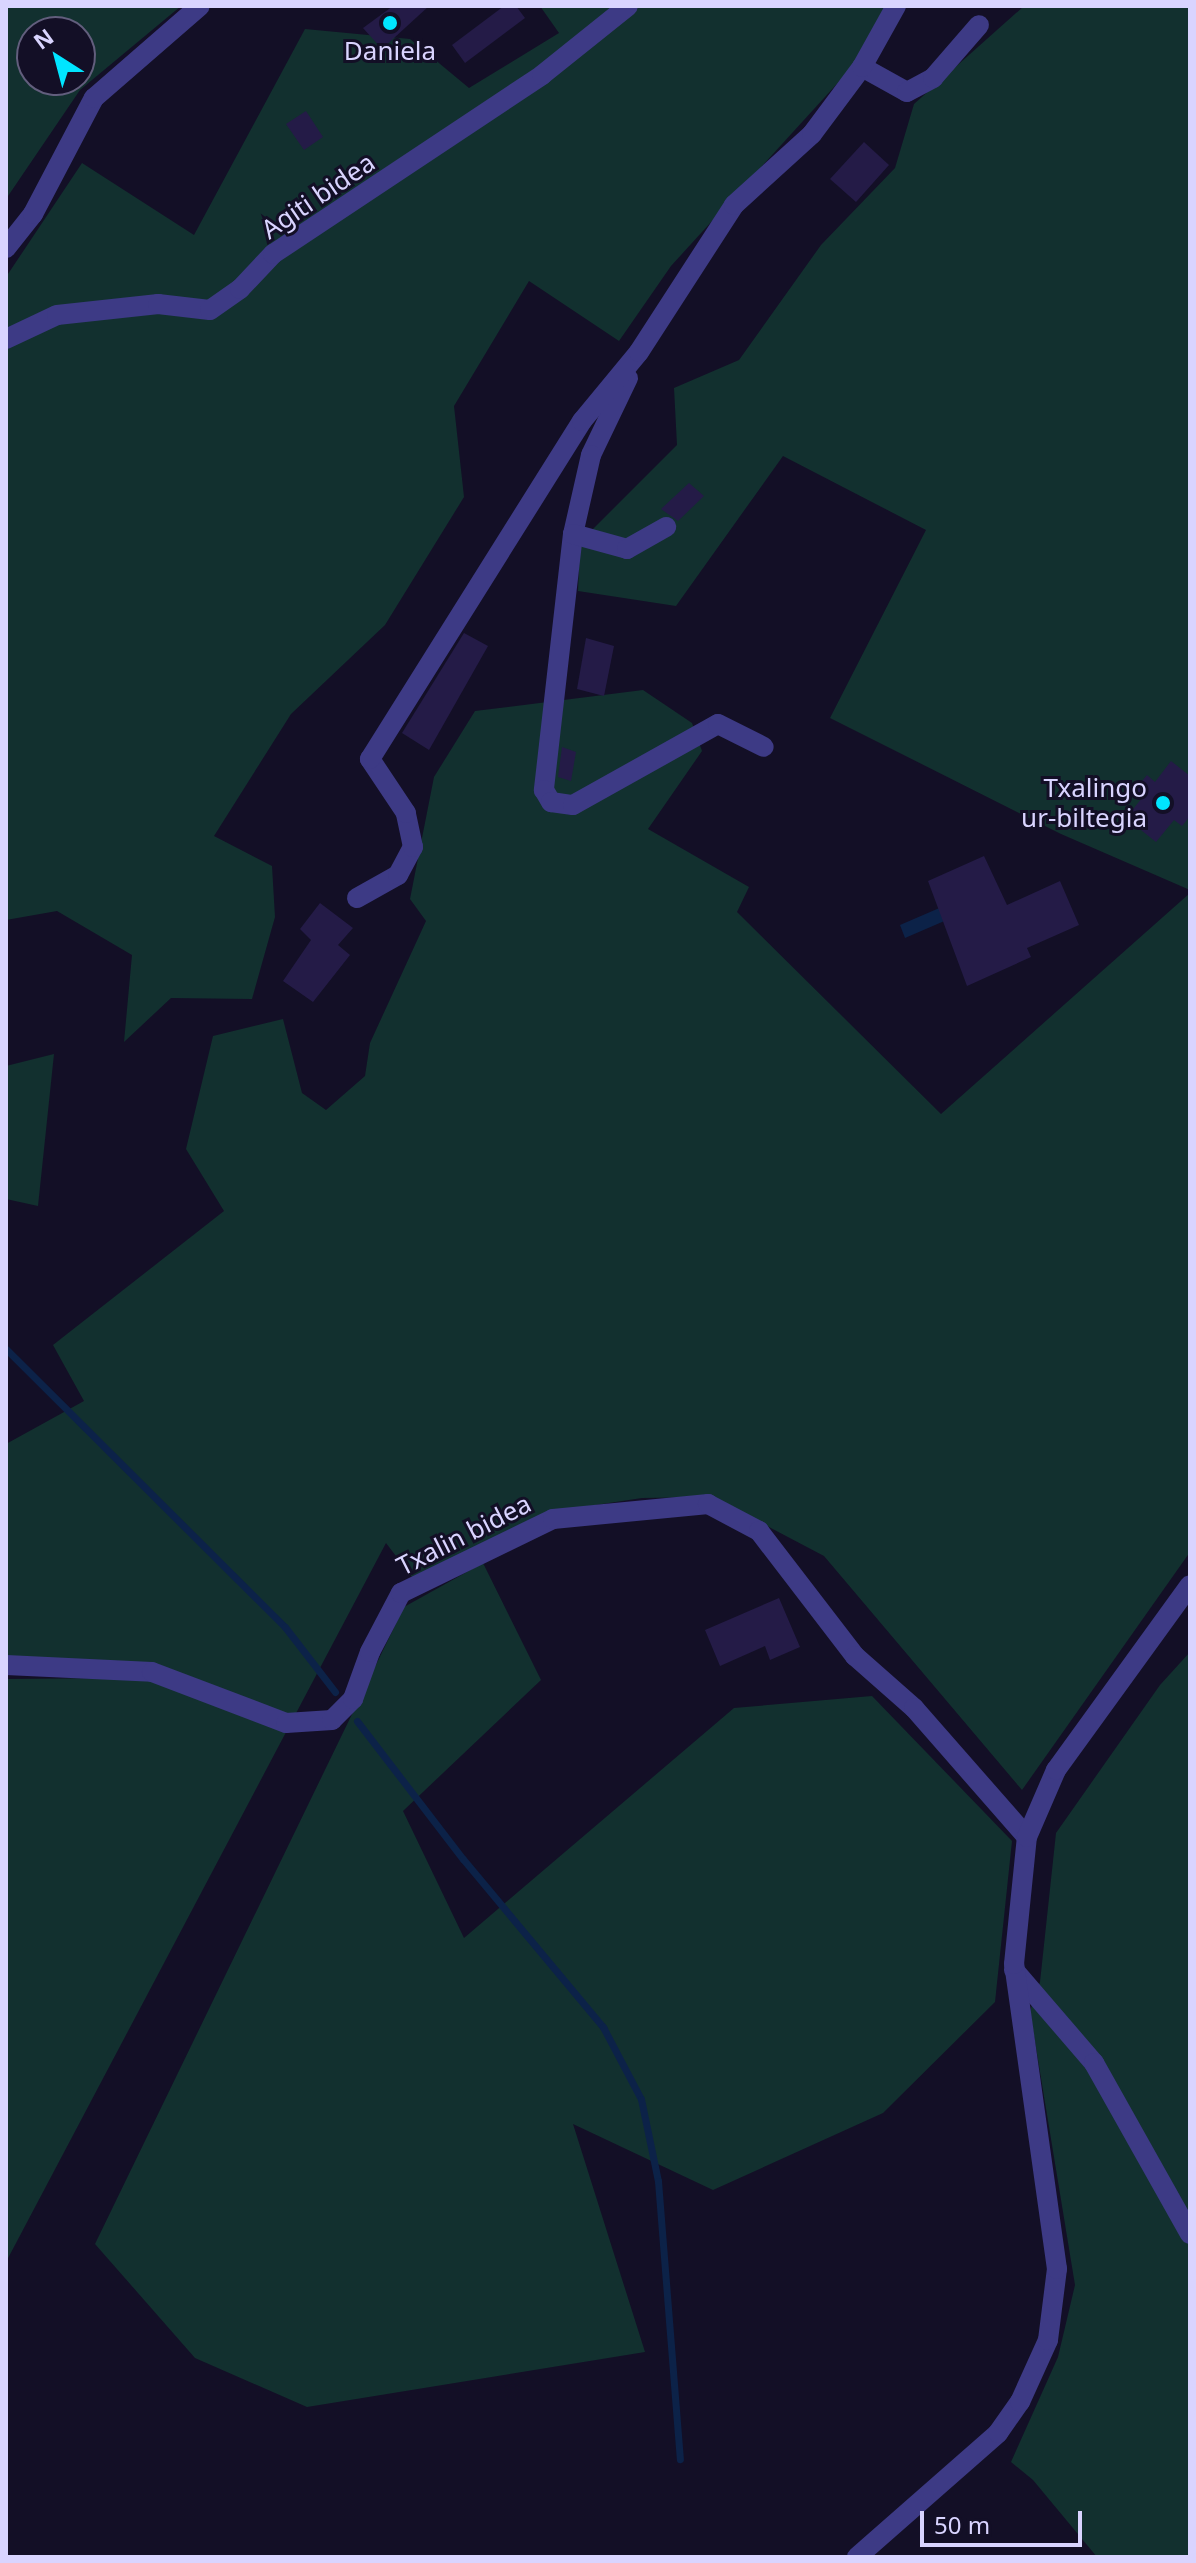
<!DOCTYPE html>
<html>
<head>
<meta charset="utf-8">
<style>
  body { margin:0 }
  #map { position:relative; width:1196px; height:2563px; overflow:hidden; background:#130f26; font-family:"Noto Sans",sans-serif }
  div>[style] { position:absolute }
  .green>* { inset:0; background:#12302f }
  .water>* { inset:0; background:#0c2248 }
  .stream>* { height:7px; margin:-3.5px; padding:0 3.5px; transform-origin:3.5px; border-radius:3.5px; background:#0c2248 }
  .building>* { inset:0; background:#241b47 }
  .minor>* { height:20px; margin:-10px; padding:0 10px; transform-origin:10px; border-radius:10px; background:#3d3a85 }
  .dots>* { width:22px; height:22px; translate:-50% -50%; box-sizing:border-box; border:4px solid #130f26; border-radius:50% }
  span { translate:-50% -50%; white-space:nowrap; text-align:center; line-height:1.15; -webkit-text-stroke:6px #130f26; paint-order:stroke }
  .poi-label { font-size:26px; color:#d9d4ff }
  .right { translate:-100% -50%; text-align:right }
  .street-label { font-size:26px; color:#d9d4ff }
  .frame { position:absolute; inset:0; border:8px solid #d9d4ff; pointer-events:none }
  .north { position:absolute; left:16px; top:16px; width:80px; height:80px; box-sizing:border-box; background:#130f26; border:2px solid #625e7d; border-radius:50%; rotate:324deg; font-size:22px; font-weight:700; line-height:32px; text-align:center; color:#d9d4ff }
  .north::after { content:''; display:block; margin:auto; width:28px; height:36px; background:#00e5ff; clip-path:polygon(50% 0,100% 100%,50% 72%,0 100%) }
  .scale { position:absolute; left:920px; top:2511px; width:162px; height:36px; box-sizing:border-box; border:4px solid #d9d4ff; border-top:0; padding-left:10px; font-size:24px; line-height:28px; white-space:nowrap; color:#d9d4ff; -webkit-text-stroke:6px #130f26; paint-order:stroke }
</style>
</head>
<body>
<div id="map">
  <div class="green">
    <div style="clip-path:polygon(evenodd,6px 6px,181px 6px,80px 90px,6px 199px,6px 6px,32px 32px,80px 32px,80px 80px,32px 80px,32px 32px)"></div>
    <div style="clip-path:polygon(540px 6px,890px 6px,855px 64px,671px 266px,619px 341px,529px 281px,454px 406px,464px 497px,385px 625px,291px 714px,214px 836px,272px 866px,275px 917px,252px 999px,171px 998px,124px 1042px,132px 955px,57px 911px,6px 920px,6px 277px,82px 163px,194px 235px,305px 29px,410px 39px,469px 88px,559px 33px)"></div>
    <div style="clip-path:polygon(1024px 6px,1190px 6px,1190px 890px,1061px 834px,830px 718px,926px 530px,783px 456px,676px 606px,578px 591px,580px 542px,677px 445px,674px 388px,739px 360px,821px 245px,895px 168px,914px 104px)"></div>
    <div style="clip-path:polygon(643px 690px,692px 723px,702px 751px,648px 829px,749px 887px,737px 912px,941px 1114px,1190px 893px,1190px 1552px,1022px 1790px,824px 1556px,712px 1497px,642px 1498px,556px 1511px,412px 1577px,386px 1543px,6px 2262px,6px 1679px,119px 1678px,6px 1658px,6px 1444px,84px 1401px,53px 1345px,224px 1211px,186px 1149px,213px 1036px,283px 1019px,302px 1093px,326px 1110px,365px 1076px,370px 1043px,426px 921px,410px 899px,434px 777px,475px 711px)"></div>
    <div style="clip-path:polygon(54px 1054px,38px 1206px,6px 1199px,6px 1066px)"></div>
    <div style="clip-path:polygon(483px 1563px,541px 1680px,403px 1811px,464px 1938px,734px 1708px,872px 1696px,1012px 1841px,995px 2002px,883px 2113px,713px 2190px,573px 2124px,645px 2352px,307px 2407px,195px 2358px,95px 2244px,404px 1607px)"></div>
    <div style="clip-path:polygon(1190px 1652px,1190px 2557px,1097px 2557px,1033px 2480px,1011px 2462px,1058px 2357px,1075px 2285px,1030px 2011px,1040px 1982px,1056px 1833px,1160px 1685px)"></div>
  </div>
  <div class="water">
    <div style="clip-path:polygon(944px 906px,949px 919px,905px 938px,900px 925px)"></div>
  </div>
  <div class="stream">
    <div style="left:6px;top:1349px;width:394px;rotate:44.9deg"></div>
    <div style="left:285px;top:1627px;width:82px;rotate:52.4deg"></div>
    <div style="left:357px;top:1721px;width:174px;rotate:52.5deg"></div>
    <div style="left:463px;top:1859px;width:219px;rotate:50.2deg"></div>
    <div style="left:603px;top:2027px;width:81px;rotate:62.2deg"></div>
    <div style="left:641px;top:2099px;width:84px;rotate:78.3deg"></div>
    <div style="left:658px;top:2181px;width:279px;rotate:85.5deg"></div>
  </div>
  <div class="building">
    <div style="clip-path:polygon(393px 6px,429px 6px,382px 49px,363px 28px)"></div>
    <div style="clip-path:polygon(504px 6px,516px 6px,525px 18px,465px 63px,452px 45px)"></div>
    <div style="clip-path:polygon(306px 111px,323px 137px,304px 150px,286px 124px)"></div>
    <div style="clip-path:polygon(864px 142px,889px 165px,856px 202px,830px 179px)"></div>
    <div style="clip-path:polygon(689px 483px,704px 496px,678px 521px,661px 509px)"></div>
    <div style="clip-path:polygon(464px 633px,488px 646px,429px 750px,402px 733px)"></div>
    <div style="clip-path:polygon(586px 638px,614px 646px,604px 696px,577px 689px)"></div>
    <div style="clip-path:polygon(562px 747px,576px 752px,571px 781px,558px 777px)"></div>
    <div style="clip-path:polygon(1171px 761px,1190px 776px,1190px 816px,1182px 826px,1174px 820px,1156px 842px,1126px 818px,1142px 798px,1134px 791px,1147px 775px,1155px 782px)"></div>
    <div style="clip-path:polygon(984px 856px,1007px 905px,1060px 881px,1079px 925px,1027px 948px,1031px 957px,967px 986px,928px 881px)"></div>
    <div style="clip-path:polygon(320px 903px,353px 928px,338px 945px,350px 955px,313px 1002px,283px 981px,311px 940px,300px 929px)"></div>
    <div style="clip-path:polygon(779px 1598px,800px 1647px,770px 1660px,765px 1646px,720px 1666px,705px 1630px)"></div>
  </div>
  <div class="minor">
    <div style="left:862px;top:67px;width:51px;rotate:29.1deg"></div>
    <div style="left:907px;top:92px;width:30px;rotate:-28deg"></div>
    <div style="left:933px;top:78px;width:70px;rotate:-49deg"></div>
    <div style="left:6px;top:248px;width:43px;rotate:-51.5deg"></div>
    <div style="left:33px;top:214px;width:131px;rotate:-62.3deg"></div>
    <div style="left:94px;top:98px;width:140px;rotate:-41deg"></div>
    <div style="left:6px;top:339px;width:56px;rotate:-25.2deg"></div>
    <div style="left:57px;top:315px;width:102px;rotate:-6.2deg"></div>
    <div style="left:158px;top:304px;width:52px;rotate:6.6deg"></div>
    <div style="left:210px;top:310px;width:37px;rotate:-35deg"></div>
    <div style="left:240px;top:289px;width:48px;rotate:-46.7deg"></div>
    <div style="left:273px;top:254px;width:323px;rotate:-33.6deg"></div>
    <div style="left:542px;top:75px;width:110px;rotate:-38.7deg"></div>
    <div style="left:628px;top:378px;width:85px;rotate:115.7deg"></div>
    <div style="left:591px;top:455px;width:81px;rotate:102.8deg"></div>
    <div style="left:573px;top:534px;width:258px;rotate:96.5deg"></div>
    <div style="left:544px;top:790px;width:14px;rotate:60deg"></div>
    <div style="left:551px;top:802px;width:22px;rotate:8deg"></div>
    <div style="left:573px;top:805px;width:166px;rotate:-29.2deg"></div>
    <div style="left:718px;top:724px;width:51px;rotate:26.6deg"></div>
    <div style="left:573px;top:534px;width:56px;rotate:15.5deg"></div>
    <div style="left:627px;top:549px;width:45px;rotate:-29.4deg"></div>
    <div style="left:357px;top:898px;width:47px;rotate:-29.3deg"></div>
    <div style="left:398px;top:875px;width:32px;rotate:-62deg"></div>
    <div style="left:413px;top:847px;width:35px;rotate:-102deg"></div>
    <div style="left:406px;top:813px;width:65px;rotate:-123.7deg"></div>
    <div style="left:370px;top:759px;width:399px;rotate:-57.9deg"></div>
    <div style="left:582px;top:421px;width:89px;rotate:-50.4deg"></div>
    <div style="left:639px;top:352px;width:175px;rotate:-57.1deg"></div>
    <div style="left:734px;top:205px;width:105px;rotate:-42.3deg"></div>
    <div style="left:812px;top:134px;width:84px;rotate:-53.3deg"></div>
    <div style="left:862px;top:67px;width:70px;rotate:-60.9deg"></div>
    <div style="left:6px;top:1665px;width:146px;rotate:2.7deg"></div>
    <div style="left:152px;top:1672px;width:143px;rotate:20.8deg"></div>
    <div style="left:286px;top:1723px;width:46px;rotate:-3.7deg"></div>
    <div style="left:332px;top:1720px;width:30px;rotate:-45deg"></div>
    <div style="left:353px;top:1699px;width:50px;rotate:-70.1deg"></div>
    <div style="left:370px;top:1652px;width:67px;rotate:-62.3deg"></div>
    <div style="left:401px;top:1593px;width:169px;rotate:-26deg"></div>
    <div style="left:553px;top:1519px;width:156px;rotate:-5.5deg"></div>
    <div style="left:708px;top:1504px;width:58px;rotate:27.9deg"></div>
    <div style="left:759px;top:1531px;width:158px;rotate:52.5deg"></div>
    <div style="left:855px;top:1656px;width:79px;rotate:41.4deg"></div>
    <div style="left:914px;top:1708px;width:171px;rotate:48.8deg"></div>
    <div style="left:1014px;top:1970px;width:123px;rotate:49.3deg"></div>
    <div style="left:1094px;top:2063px;width:196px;rotate:60.7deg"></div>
    <div style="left:857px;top:2557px;width:188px;rotate:-41.3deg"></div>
    <div style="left:998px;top:2433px;width:38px;rotate:-55deg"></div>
    <div style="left:1020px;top:2402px;width:68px;rotate:-65.7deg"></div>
    <div style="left:1048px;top:2340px;width:72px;rotate:-82.8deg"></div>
    <div style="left:1057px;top:2269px;width:308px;rotate:-98deg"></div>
    <div style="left:1014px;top:1964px;width:128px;rotate:-84.2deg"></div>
    <div style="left:1027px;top:1837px;width:73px;rotate:-66.6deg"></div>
    <div style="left:1056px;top:1770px;width:228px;rotate:-54.1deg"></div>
  </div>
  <div class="dots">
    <div style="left:390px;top:23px;background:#00e5ff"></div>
    <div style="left:1163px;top:803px;background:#00e5ff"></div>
  </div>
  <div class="poi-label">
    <span style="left:390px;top:51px">Daniela</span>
    <span class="right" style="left:1147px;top:803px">Txalingo<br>ur-biltegia</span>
  </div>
  <div class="street-label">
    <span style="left:318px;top:196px;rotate:-34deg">Agiti bidea</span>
    <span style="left:464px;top:1535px;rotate:-27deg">Txalin bidea</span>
  </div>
  <div class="frame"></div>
  <div class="north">N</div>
  <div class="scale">50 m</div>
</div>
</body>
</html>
